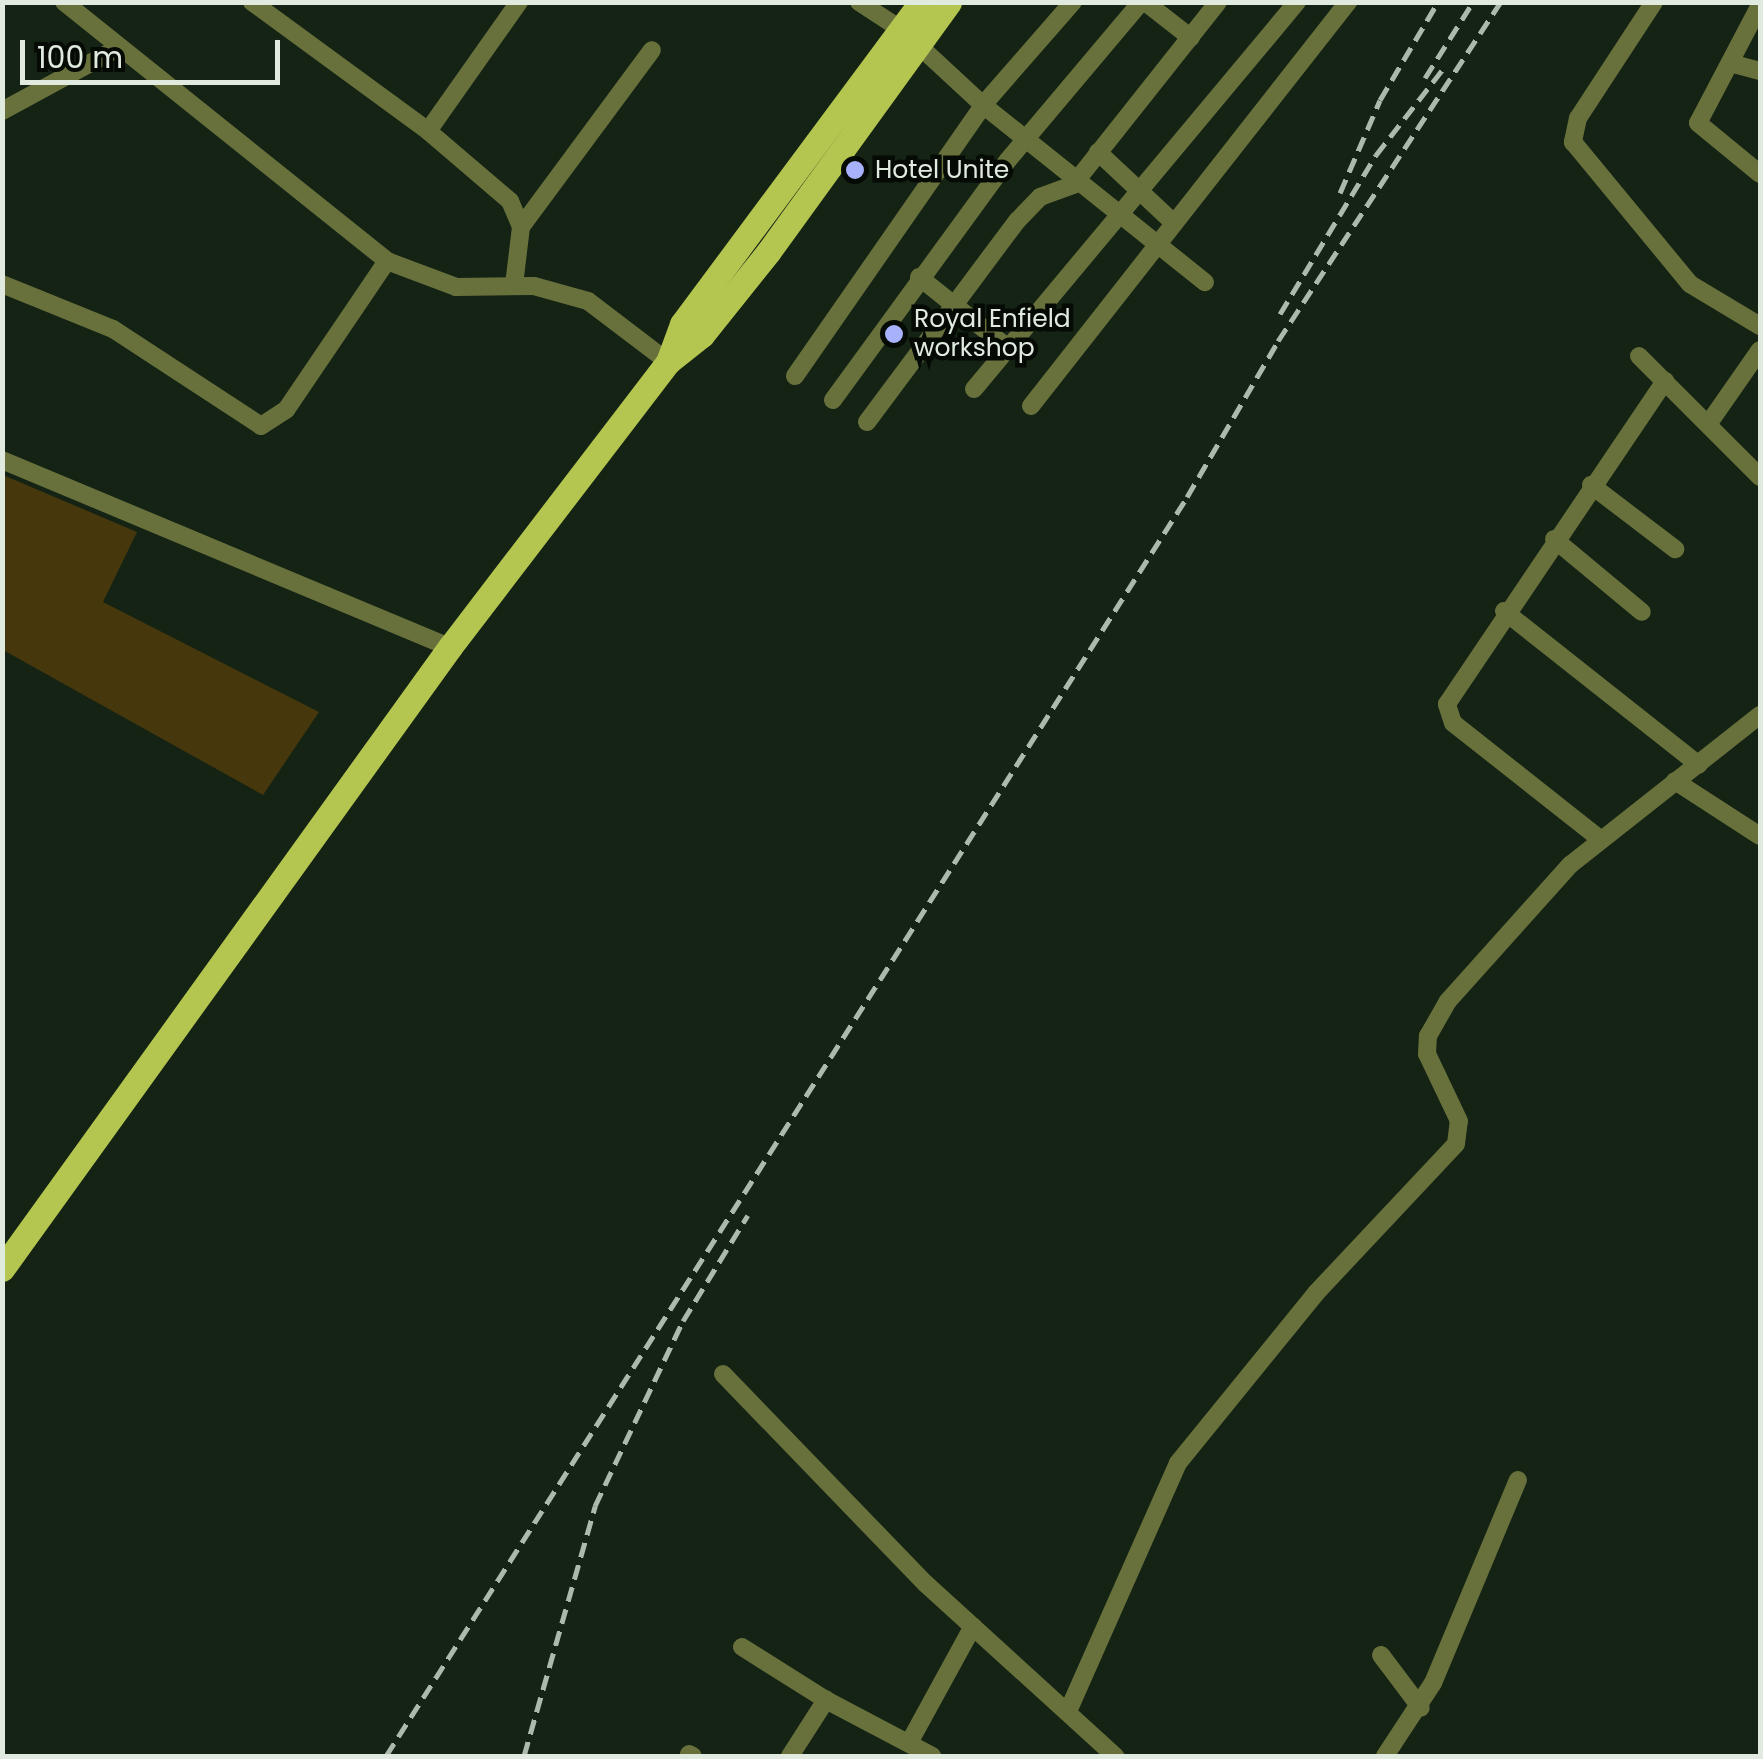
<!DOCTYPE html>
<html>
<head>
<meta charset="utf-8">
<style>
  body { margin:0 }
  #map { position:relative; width:1763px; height:1759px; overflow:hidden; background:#142314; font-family:Poppins,sans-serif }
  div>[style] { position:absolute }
  .green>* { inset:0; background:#46370c }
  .street>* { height:18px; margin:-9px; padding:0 9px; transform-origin:9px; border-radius:9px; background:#68713c }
  .primary>* { height:25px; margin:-12.5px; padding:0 12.5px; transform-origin:12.5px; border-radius:12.5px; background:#b4c550 }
  .rail>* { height:5px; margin-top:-2.5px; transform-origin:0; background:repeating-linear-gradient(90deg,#aeb9ad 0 15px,transparent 0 23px) }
  .dots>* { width:28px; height:28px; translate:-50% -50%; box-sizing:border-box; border:5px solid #050a05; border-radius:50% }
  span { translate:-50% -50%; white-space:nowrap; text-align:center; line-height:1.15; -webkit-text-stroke:9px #050a05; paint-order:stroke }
  .poi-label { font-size:25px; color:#e0eadf }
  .left { translate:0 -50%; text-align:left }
  .frame { position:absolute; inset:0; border:5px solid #e0eadf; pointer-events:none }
  .scale { position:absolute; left:20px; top:40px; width:260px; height:45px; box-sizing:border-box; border:5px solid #e0eadf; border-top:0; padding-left:12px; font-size:30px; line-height:35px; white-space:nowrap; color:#e0eadf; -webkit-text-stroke:8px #050a05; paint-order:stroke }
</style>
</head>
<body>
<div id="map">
  <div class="green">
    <div style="clip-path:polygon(3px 475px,137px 532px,103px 602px,319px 712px,263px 795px,3px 650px)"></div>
  </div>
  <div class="street">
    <div style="left:64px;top:2px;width:414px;rotate:38.7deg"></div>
    <div style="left:387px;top:261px;width:74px;rotate:20.6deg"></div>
    <div style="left:456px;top:287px;width:78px;rotate:-0.7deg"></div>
    <div style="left:534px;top:286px;width:56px;rotate:15.5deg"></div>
    <div style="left:588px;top:301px;width:101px;rotate:37.3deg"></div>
    <div style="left:252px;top:2px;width:218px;rotate:36.2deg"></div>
    <div style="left:428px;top:131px;width:108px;rotate:40.5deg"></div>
    <div style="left:510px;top:201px;width:28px;rotate:67deg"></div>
    <div style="left:521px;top:227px;width:58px;rotate:96.9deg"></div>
    <div style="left:859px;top:2px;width:51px;rotate:33.1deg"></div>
    <div style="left:902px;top:30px;width:110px;rotate:42.8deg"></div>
    <div style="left:983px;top:105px;width:284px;rotate:38.6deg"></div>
    <div style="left:1145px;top:2px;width:58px;rotate:38deg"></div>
    <div style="left:1654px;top:2px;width:139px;rotate:123.2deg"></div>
    <div style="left:1578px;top:118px;width:25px;rotate:102deg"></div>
    <div style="left:1573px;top:142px;width:184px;rotate:50.5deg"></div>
    <div style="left:1690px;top:284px;width:82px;rotate:31deg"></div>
    <div style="left:1760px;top:5px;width:133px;rotate:117.7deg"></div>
    <div style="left:1698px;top:123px;width:80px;rotate:39.4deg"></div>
    <div style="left:1730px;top:63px;width:31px;rotate:15deg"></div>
    <div style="left:2px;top:111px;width:132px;rotate:-28.5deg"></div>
    <div style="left:428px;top:131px;width:158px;rotate:-54.8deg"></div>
    <div style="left:1098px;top:152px;width:104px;rotate:43.1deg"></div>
    <div style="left:521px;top:227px;width:220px;rotate:-53.5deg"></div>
    <div style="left:919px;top:277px;width:114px;rotate:38.6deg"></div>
    <div style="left:2px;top:284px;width:120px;rotate:22.1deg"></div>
    <div style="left:113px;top:329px;width:177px;rotate:33.2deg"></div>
    <div style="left:261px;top:426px;width:30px;rotate:-33deg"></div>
    <div style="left:286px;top:410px;width:180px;rotate:-55.9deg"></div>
    <div style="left:1639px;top:356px;width:171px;rotate:45deg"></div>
    <div style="left:795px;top:376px;width:330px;rotate:-55.2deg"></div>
    <div style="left:983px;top:105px;width:137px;rotate:-48.9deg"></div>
    <div style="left:974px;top:389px;width:504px;rotate:-50.15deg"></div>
    <div style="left:833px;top:400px;width:297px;rotate:-53.9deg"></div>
    <div style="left:1008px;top:160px;width:207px;rotate:-49.9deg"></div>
    <div style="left:1031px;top:406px;width:514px;rotate:-51.88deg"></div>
    <div style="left:867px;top:422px;width:251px;rotate:-53.3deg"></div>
    <div style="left:1017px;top:221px;width:33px;rotate:-46deg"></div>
    <div style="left:1040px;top:197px;width:35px;rotate:-20deg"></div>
    <div style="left:1073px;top:185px;width:233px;rotate:-51.6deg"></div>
    <div style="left:1709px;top:423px;width:89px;rotate:-55.1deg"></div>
    <div style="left:2px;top:460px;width:485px;rotate:22.7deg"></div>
    <div style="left:1591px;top:485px;width:106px;rotate:37.3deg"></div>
    <div style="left:1554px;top:539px;width:114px;rotate:39.7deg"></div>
    <div style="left:1504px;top:611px;width:248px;rotate:38.3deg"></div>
    <div style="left:1675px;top:781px;width:101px;rotate:32.9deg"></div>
    <div style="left:1600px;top:839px;width:187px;rotate:-141.7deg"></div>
    <div style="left:1453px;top:723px;width:20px;rotate:-108deg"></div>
    <div style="left:1447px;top:704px;width:390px;rotate:-56deg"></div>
    <div style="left:723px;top:1374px;width:292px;rotate:46deg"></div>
    <div style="left:926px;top:1584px;width:256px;rotate:42.3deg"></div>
    <div style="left:742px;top:1647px;width:99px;rotate:32.2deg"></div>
    <div style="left:1381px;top:1655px;width:66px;rotate:53deg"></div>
    <div style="left:1069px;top:1709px;width:269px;rotate:-66.1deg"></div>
    <div style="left:1178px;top:1463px;width:219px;rotate:-50.9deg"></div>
    <div style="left:1316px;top:1293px;width:204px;rotate:-46.8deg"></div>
    <div style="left:1456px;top:1144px;width:23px;rotate:-83deg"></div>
    <div style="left:1459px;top:1121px;width:74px;rotate:-115.5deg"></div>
    <div style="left:1427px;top:1054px;width:18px;rotate:-87deg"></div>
    <div style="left:1428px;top:1036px;width:40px;rotate:-60.3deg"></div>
    <div style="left:1448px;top:1001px;width:183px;rotate:-48.1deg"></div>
    <div style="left:1570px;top:865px;width:242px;rotate:-38.3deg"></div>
    <div style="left:909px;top:1743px;width:133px;rotate:-61.3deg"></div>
    <div style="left:689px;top:1754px;width:4px;rotate:27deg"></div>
    <div style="left:790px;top:1756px;width:67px;rotate:-57.3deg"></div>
    <div style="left:826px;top:1700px;width:120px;rotate:27.8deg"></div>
    <div style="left:1385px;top:1756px;width:87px;rotate:-56.7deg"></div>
    <div style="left:1433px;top:1683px;width:220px;rotate:-67.3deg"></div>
  </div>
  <div class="primary">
    <div style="left:668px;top:362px;width:40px;rotate:-69.8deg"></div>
    <div style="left:682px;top:324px;width:401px;rotate:-53.4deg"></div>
    <div style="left:2px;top:1269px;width:767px;rotate:-54.24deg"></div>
    <div style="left:450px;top:647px;width:359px;rotate:-52.6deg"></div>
    <div style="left:668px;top:362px;width:43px;rotate:-38.5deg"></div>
    <div style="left:702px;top:335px;width:107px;rotate:-51.4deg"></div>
    <div style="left:769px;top:251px;width:307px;rotate:-54.1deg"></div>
  </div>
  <div class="rail">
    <div style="left:1425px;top:78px;width:90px;rotate:-57.7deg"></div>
    <div style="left:1340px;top:193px;width:101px;rotate:-66.7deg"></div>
    <div style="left:1380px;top:100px;width:114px;rotate:-59.4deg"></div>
    <div style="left:1280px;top:314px;width:186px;rotate:-58.9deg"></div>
    <div style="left:1376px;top:155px;width:109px;rotate:-52.1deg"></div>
    <div style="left:386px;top:1756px;width:1492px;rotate:-57.53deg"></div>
    <div style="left:1187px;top:497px;width:181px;rotate:-59.7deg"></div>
    <div style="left:1278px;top:341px;width:406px;rotate:-56.7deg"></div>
    <div style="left:524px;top:1756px;width:260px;rotate:-74.1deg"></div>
    <div style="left:595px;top:1506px;width:205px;rotate:-64.6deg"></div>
    <div style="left:683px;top:1321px;width:124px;rotate:-58.5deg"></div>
  </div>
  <div class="dots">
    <div style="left:855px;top:170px;background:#a7b1fc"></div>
    <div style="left:894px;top:334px;background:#a7b1fc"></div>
  </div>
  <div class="poi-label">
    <span class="left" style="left:875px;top:170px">Hotel Unite</span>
    <span class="left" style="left:914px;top:334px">Royal Enfield<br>workshop</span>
  </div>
  <div class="frame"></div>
  <div class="scale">100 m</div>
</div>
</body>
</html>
